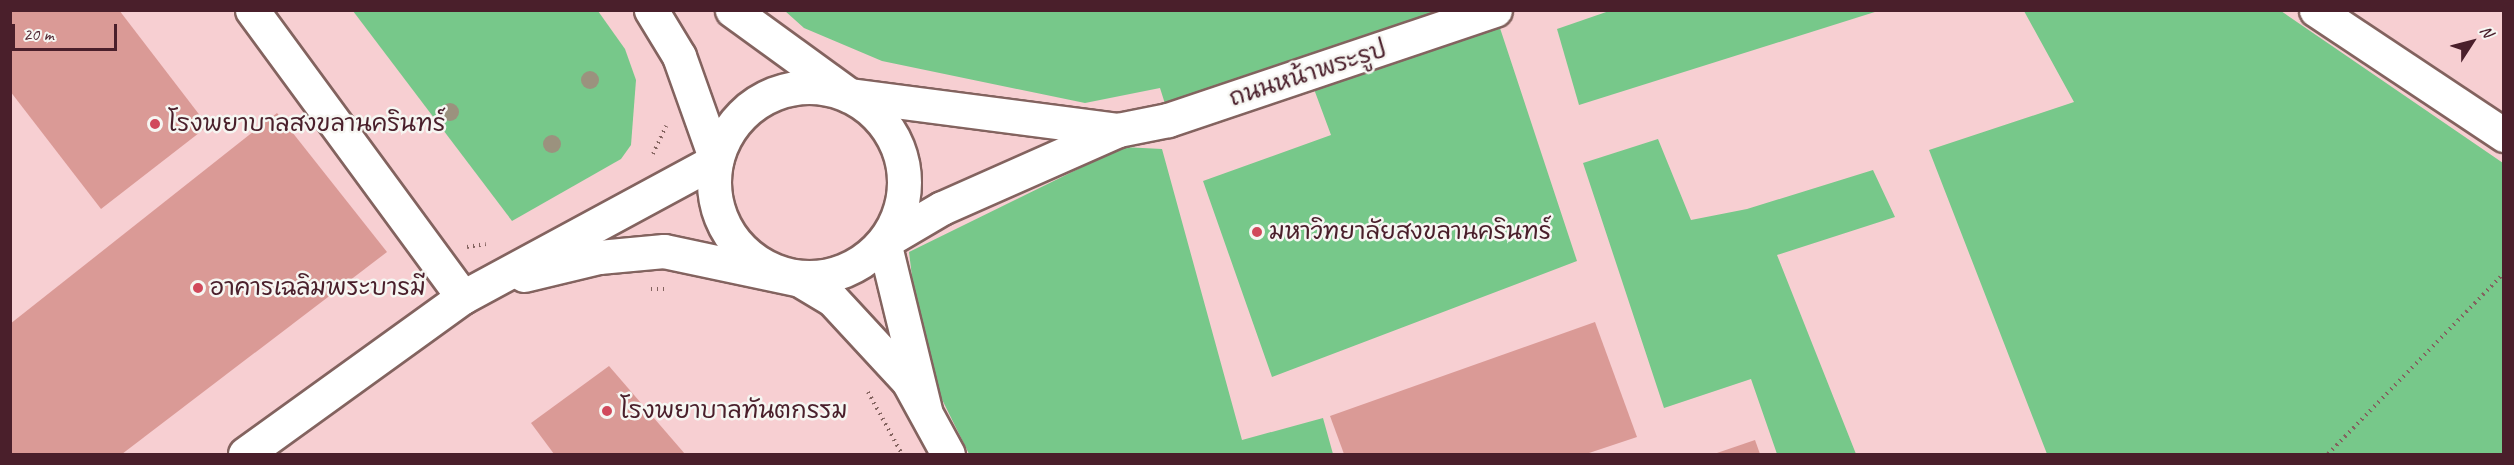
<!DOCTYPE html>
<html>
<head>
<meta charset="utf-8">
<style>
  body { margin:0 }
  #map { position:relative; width:2514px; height:465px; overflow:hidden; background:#ede0bf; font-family:Caveat,"Playpen Sans Thai",sans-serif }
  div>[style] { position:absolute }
  .built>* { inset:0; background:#f7cfd2 }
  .green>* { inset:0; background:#77c88a }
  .building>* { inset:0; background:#da9a96 }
  .path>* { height:4px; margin-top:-2px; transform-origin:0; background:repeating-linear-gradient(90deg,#83635f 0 1.5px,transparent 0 6px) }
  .roads { filter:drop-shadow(2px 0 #83635f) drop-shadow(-2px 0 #83635f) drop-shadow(0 2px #83635f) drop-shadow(0 -2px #83635f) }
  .minor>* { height:33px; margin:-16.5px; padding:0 16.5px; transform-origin:16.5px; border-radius:16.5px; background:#fff }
  .minor>.ring { margin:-16.5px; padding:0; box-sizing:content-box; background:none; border:33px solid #fff; border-radius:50% }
  .trees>* { width:18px; height:18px; margin:-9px; border-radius:50%; background:#9b927e }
  .dots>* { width:16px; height:16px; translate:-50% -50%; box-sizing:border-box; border:3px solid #f6f6f2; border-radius:50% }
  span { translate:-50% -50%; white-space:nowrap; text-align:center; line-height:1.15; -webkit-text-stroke:5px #f6f6f2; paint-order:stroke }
  .street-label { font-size:24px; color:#4a1f2b }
  .poi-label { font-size:24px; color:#4a1f2b }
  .left { translate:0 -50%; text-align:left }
  .frame { position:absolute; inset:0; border:12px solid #4a1f2b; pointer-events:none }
  .north { position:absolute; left:2442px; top:12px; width:60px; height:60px; -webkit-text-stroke:4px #f6f6f2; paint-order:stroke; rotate:54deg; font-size:16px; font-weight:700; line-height:24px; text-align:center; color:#4a1f2b }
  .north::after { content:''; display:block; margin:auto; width:21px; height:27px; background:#4a1f2b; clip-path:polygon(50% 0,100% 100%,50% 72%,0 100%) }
  .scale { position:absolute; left:12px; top:24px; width:105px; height:27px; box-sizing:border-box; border:3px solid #4a1f2b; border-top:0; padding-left:8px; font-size:18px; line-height:21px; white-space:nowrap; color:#4a1f2b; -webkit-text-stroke:4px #f6f6f2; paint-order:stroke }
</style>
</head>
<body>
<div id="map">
  <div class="built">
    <div style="clip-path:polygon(10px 11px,2503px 11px,2503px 454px,11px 454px)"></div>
  </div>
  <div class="green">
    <div style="clip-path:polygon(1612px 10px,1878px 10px,1878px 11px,1579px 105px,1557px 29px)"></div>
    <div style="clip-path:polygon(353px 11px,598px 11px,625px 49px,636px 80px,631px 145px,621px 159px,512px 221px)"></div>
    <div style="clip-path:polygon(785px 11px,1454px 11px,1166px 107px,1160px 88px,1085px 103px,882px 61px,804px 28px)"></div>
    <div style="clip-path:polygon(2024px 11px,2281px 11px,2503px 163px,2503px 454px,2047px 454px,1929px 150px,2074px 102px)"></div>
    <div style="clip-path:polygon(1496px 16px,1577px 261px,1272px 377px,1203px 181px,1331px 135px,1311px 81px)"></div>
    <div style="clip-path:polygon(1658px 139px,1691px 220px,1747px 209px,1873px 170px,1895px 217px,1777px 255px,1856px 454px,1777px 454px,1751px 379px,1664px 408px,1583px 163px)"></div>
    <div style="clip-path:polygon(1123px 147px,1162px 149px,1242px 440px,1323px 418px,1333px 454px,969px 454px,922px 359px,909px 252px)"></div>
  </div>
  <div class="building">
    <div style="clip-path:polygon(10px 10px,119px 10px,208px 126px,101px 209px,10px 91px)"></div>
    <div style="clip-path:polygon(277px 113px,387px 252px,122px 454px,10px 454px,10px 324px)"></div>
    <div style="clip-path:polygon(1595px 322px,1637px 437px,1586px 454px,1344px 454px,1330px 416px)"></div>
    <div style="clip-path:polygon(609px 366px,685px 454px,554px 454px,531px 423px)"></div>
    <div style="clip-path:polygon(1755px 440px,1760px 454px,1714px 454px)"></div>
  </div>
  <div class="path">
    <div style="left:653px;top:154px;width:31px;rotate:-65deg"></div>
    <div style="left:467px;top:247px;width:19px;rotate:-9deg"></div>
    <div style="left:651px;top:289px;width:17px"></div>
    <div style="left:868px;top:392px;width:71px;rotate:61.3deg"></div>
    <div style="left:2328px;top:454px;width:252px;rotate:-45.8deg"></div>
  </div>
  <div class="roads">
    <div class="minor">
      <div style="left:252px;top:10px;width:356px;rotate:53.7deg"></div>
      <div style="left:732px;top:10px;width:145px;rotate:36deg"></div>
      <div style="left:849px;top:95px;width:271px;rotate:7.4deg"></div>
      <div style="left:2316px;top:10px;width:226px;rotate:33.6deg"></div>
      <div class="ring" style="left:714px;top:87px;width:157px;height:157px"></div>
      <div style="left:524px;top:275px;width:77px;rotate:-13.5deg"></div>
      <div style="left:599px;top:257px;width:65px;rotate:-5.3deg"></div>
      <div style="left:664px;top:251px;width:139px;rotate:12deg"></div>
      <div style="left:800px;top:280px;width:37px;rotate:31deg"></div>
      <div style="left:832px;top:299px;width:112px;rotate:47.2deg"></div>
      <div style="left:908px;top:381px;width:83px;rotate:61.3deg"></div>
      <div style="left:925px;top:410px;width:173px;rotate:-103.7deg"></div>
      <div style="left:884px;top:242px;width:67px;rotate:-30.4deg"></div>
      <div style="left:942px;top:208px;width:193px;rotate:-23.9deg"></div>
      <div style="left:1118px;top:130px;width:51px;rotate:-11.3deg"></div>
      <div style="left:1168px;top:120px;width:345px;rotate:-18.6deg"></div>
      <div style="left:245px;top:454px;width:269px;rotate:-35.8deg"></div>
      <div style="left:463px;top:297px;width:288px;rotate:-28.4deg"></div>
      <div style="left:716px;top:160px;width:110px;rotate:-109.6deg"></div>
      <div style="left:679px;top:56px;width:54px;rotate:-121.3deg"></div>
    </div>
  </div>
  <div class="trees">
    <div style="left:590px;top:80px"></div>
    <div style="left:450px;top:112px"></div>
    <div style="left:552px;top:144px"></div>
  </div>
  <div class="dots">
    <div style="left:155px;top:124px;background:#d1495b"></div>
    <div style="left:1257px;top:232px;background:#d1495b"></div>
    <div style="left:198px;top:288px;background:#d1495b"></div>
    <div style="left:607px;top:411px;background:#d1495b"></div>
  </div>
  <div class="street-label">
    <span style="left:1308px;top:74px;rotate:-18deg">ถนนหน้าพระรูป</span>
  </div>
  <div class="poi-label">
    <span class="left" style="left:168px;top:124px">โรงพยาบาลสงขลานครินทร์</span>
    <span class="left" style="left:1269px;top:232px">มหาวิทยาลัยสงขลานครินทร์</span>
    <span class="left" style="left:210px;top:288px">อาคารเฉลิมพระบารมี</span>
    <span class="left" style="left:620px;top:411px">โรงพยาบาลทันตกรรม</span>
  </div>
  <div class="frame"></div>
  <div class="north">N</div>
  <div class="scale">20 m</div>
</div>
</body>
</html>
